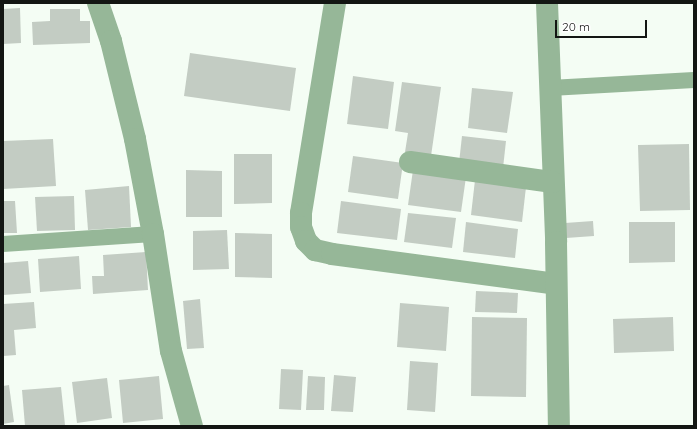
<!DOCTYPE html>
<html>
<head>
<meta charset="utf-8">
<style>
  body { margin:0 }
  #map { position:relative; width:697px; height:429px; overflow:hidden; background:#f4fdf4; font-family:Quicksand,sans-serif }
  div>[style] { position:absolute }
  .building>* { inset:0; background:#c3ccc3 }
  .lane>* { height:16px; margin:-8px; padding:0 8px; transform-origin:8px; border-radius:8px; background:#96b798 }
  .street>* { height:22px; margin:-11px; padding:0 11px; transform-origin:11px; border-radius:11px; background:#96b798 }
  span { translate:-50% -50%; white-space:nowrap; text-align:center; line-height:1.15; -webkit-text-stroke:4px #fff; paint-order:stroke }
  .frame { position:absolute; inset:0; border:4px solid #131613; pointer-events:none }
  .scale { position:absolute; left:555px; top:20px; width:92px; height:18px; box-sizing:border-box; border:2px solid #131613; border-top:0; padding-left:5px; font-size:12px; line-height:14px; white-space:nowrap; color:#131613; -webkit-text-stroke:3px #fff; paint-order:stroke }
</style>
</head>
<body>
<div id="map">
  <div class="building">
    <div style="clip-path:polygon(20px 8px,21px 43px,3px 44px,3px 9px)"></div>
    <div style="clip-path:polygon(50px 9px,80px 9px,80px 21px,90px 21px,90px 43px,33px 45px,32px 22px,50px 21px)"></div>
    <div style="clip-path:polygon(190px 53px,296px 68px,290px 111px,184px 96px)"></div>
    <div style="clip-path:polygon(353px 76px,394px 82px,388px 129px,347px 124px)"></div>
    <div style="clip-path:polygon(402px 82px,441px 87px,431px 156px,405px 152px,408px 133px,395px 131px)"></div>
    <div style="clip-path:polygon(472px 88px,513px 92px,507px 133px,468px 128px)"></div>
    <div style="clip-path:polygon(462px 136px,506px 141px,503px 168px,459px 163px)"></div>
    <div style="clip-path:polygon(53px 139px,56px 186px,3px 189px,3px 141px)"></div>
    <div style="clip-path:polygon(689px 144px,690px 210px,640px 211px,638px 145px)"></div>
    <div style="clip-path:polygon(234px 154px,272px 154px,272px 203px,234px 204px)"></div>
    <div style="clip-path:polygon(353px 156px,403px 163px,398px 199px,348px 192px)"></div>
    <div style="clip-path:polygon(186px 170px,222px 171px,222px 217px,186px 217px)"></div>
    <div style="clip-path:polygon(413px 170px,466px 177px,461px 212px,408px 205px)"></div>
    <div style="clip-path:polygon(475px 180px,526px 187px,522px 222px,471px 215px)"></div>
    <div style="clip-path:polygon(129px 186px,131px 227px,88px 230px,85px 190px)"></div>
    <div style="clip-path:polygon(74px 196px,75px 230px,37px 231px,35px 197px)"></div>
    <div style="clip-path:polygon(3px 201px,15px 201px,17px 233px,3px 233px)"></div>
    <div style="clip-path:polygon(341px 201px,401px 209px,397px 240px,337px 233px)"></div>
    <div style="clip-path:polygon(408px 213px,456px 218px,452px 248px,404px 242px)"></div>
    <div style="clip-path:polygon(593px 221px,594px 236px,566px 238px,565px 223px)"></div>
    <div style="clip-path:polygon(466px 222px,518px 229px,515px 258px,463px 252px)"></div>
    <div style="clip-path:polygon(629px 222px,675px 222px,675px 262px,629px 263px)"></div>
    <div style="clip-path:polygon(227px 230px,229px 269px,193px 270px,193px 231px)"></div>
    <div style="clip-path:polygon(235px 233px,272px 234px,272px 278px,235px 277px)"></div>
    <div style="clip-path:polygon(146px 252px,148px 290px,93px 294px,92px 276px,104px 276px,103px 255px)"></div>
    <div style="clip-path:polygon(79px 256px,81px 289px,40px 292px,38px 259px)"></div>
    <div style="clip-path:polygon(28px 261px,31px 293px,3px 295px,3px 263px)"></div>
    <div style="clip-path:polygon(476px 291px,518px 293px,517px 313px,475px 312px)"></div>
    <div style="clip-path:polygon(200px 299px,204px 348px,187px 349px,183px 301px)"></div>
    <div style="clip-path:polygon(34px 302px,36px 328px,14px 330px,16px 355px,3px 356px,3px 304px)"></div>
    <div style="clip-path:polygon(400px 303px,449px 307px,446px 351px,397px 347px)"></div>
    <div style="clip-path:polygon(472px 317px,527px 318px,526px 397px,471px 396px)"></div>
    <div style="clip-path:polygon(673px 317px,674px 351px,614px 353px,613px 319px)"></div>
    <div style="clip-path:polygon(410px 361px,438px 363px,435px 412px,407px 410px)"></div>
    <div style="clip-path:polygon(281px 369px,303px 370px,301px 410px,279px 409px)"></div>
    <div style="clip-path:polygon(334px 375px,356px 377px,353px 412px,331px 411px)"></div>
    <div style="clip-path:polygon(159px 376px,163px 419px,123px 423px,119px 380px)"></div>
    <div style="clip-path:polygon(308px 376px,325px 377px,324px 410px,306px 410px)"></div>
    <div style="clip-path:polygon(107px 378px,112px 418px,77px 423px,72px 382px)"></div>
    <div style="clip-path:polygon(9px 385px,14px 422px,3px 424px,3px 386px)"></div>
    <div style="clip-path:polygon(61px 387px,65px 425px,25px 426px,22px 390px)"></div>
  </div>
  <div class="lane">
    <div style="left:550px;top:88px;width:144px;rotate:-3.2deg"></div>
    <div style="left:3px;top:244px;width:150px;rotate:-3.8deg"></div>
  </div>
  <div class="street">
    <div style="left:98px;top:3px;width:40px;rotate:71.1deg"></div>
    <div style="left:111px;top:41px;width:101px;rotate:76.2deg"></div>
    <div style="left:135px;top:139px;width:97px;rotate:79.3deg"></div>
    <div style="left:153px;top:234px;width:118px;rotate:81.3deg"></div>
    <div style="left:171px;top:351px;width:78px;rotate:74.4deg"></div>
    <div style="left:335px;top:3px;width:213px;rotate:99.2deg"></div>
    <div style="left:301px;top:213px;width:14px;rotate:90deg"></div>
    <div style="left:301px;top:227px;width:15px;rotate:70deg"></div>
    <div style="left:306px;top:241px;width:13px;rotate:45deg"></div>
    <div style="left:315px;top:250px;width:17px;rotate:13deg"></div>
    <div style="left:332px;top:254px;width:226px;rotate:7.6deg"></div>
    <div style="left:547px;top:3px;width:239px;rotate:87.8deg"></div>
    <div style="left:556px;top:242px;width:184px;rotate:89.1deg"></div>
    <div style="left:410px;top:162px;width:144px;rotate:8deg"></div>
  </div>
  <div class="frame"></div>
  <div class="scale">20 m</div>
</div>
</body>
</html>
